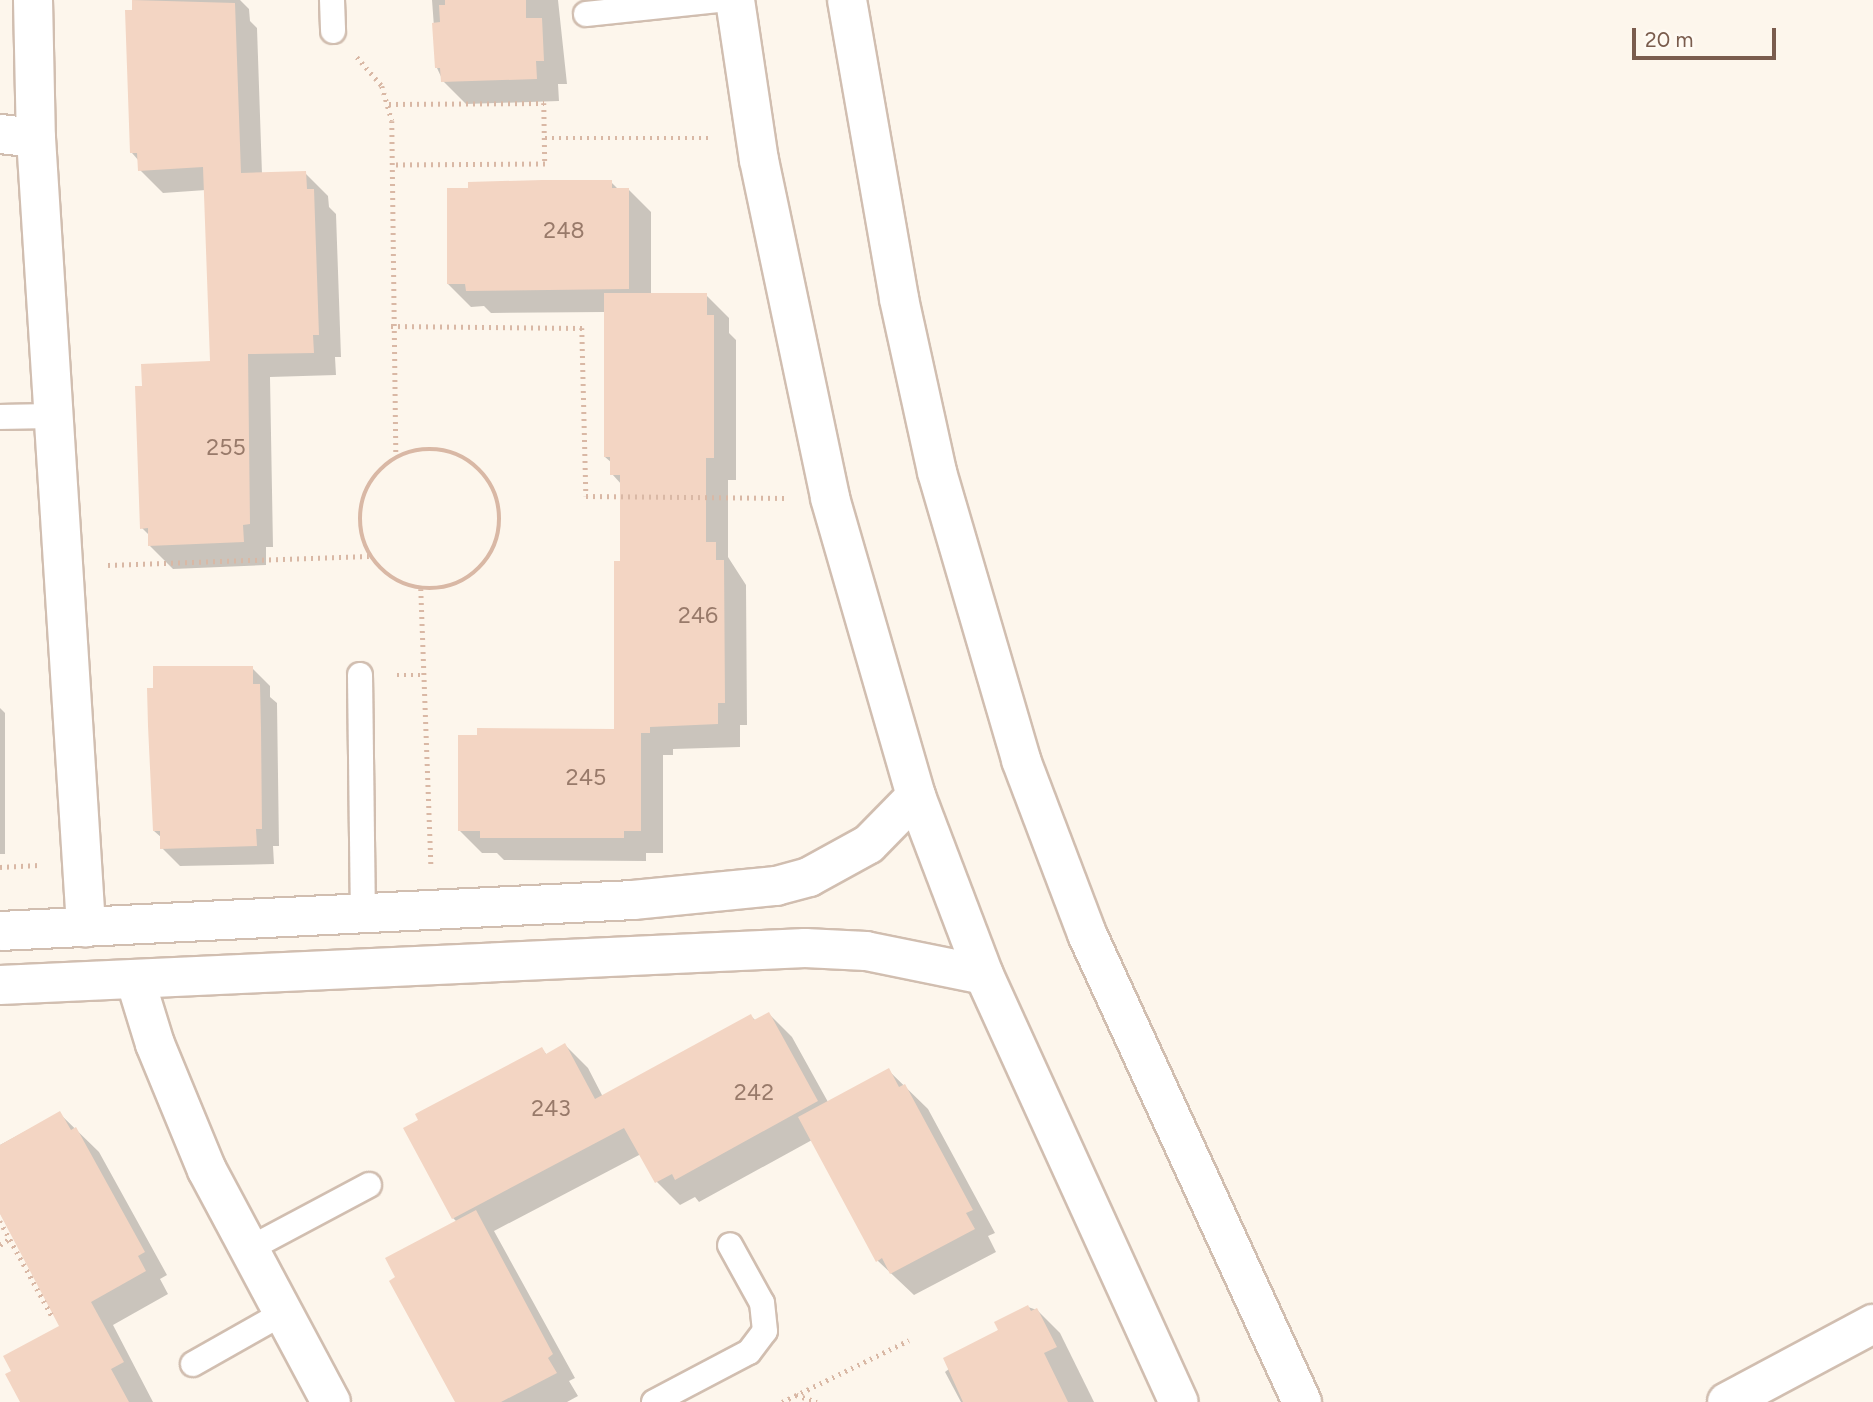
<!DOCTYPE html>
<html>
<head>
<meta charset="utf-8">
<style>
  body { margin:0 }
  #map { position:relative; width:1873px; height:1402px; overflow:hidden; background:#fdf6ec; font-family:Figtree,sans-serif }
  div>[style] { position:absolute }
  .shadow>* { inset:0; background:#0003 }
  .building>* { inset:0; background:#f3d5c3 }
  .path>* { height:4.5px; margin-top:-2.25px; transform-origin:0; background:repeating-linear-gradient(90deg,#d9b8a5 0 2px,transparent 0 7px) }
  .path>.ring { margin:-2.25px; padding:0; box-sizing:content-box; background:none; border:4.5px solid #d9b8a5; border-radius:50% }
  .roads { filter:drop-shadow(2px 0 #d1beb0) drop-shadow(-2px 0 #d1beb0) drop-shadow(0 2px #d1beb0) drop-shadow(0 -2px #d1beb0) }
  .lane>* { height:24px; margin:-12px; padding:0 12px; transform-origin:12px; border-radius:12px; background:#fff }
  .street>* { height:38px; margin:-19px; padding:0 19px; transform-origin:19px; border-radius:19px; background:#fff }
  span { translate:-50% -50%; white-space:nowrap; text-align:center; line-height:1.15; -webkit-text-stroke:6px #fffaf3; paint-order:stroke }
  .number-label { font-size:23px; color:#987a6a }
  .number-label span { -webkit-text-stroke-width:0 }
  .scale { position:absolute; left:1632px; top:28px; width:144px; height:32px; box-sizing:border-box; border:4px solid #7a5c4d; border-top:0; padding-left:9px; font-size:21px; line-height:24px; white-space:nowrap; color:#7a5c4d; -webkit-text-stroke:5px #fffaf3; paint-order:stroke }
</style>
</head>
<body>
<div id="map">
  <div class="shadow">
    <div style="clip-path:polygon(133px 0,240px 0,249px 9px,250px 21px,257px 28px,262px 174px,305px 173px,328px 196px,329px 207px,336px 214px,341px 357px,335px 357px,336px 375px,270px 377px,273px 547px,266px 547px,266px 565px,173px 569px,150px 546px,150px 536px,142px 528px,212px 363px,206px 190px,163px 193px,140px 170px,139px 161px,132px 153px)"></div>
    <div style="clip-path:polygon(432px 0,558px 0,567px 84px,558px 84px,559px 101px,466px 104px,443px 81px,437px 68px)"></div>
    <div style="clip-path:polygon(611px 182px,618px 189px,628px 189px,651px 212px,651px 295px,706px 295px,729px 318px,729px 333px,736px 340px,736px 480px,728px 480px,728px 557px,746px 585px,747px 725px,740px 725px,740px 747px,673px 749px,673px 755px,663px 755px,663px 853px,646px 853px,646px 861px,504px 860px,497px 853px,482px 853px,459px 830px,616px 731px,622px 485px,612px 474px,612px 463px,605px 457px,605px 312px,491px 313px,484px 306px,471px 307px,448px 284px)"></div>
    <div style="clip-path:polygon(252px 668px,270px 686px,270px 697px,277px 703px,279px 846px,273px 846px,274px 864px,180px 866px,162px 848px,162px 838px,154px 831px)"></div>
    <div style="clip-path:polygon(0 708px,5px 713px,5px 854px,0 854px)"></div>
    <div style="clip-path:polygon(769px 1014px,792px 1037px,828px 1102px,888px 1070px,928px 1109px,995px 1233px,988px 1236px,996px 1252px,914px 1295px,878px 1261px,812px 1140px,699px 1202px,695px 1197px,680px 1205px,657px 1182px,641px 1154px,494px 1231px,575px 1378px,569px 1381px,578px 1396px,567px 1402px,457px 1402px,457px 1222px,453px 1218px,542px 1049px,547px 1055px,565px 1045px,588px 1068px,603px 1097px,751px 1016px,756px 1021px)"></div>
    <div style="clip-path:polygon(59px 1113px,99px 1152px,167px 1275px,160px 1279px,168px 1294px,113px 1325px,153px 1402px,22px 1402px,61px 1326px,0 1213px,0 1145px)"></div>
    <div style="clip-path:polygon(1028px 1307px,1037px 1310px,1060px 1333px,1094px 1402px,961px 1402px,945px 1372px)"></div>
  </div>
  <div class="building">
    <div style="clip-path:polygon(132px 0,235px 3px,241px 173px,306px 171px,307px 189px,314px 189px,319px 335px,313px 335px,314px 353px,248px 354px,250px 524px,243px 525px,244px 542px,148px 546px,148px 528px,140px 529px,135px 386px,142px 386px,141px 364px,210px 361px,203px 167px,138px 171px,137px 153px,130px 153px,125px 10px,132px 10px)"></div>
    <div style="clip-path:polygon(445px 0,526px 0,526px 18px,542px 18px,544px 61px,536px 61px,537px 79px,441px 82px,440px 68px,435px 68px,432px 23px,440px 22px,439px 5px,445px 5px)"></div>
    <div style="clip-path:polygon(542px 180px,612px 180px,612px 188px,629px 188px,629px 289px,466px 291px,465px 284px,447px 284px,447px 188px,468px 188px,468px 182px)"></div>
    <div style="clip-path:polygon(604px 293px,707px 293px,707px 315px,714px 315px,714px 458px,706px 458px,706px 542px,716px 542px,716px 560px,724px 560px,725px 703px,718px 703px,718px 724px,650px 727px,650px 733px,641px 733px,641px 831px,624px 831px,624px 838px,480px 838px,480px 831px,458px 831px,458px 735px,477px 735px,477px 728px,614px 729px,614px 561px,620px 561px,620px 475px,610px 475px,610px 457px,604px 457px)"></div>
    <div style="clip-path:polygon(153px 666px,253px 666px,253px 684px,260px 684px,261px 728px,262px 829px,256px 829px,257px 846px,160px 849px,160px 831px,153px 831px,148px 726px,147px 688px,153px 688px)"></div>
    <div style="clip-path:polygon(769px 1012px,818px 1101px,675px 1180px,672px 1174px,655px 1183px,624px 1128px,452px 1219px,403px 1128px,418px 1120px,415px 1114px,542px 1047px,546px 1054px,565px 1043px,595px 1099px,751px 1014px,754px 1020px)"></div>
    <div style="clip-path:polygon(889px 1068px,899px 1087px,905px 1084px,973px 1210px,966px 1213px,975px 1229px,890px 1274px,882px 1258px,876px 1262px,798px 1117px)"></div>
    <div style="clip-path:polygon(60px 1111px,71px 1130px,76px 1127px,145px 1252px,138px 1256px,146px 1271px,91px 1302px,124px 1362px,111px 1369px,129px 1402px,20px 1402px,5px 1374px,11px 1371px,3px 1356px,59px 1326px,0 1214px,0 1145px)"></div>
    <div style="clip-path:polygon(476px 1210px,553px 1354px,548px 1358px,557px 1373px,501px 1402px,455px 1402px,389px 1281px,395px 1277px,385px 1258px)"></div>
    <div style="clip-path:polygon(1028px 1305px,1031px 1311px,1037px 1308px,1057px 1347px,1044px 1353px,1068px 1402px,963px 1402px,943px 1358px,998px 1330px,994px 1322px)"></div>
  </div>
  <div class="path">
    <div style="left:357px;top:57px;width:38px;rotate:49deg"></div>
    <div style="left:382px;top:86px;width:36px;rotate:74deg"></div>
    <div style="left:392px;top:121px;width:336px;rotate:89.3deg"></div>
    <div style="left:389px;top:104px;width:155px;rotate:-0.4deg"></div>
    <div style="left:544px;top:103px;width:61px;rotate:89.1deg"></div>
    <div style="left:545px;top:164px;width:153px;rotate:179.6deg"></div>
    <div style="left:545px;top:138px;width:165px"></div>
    <div style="left:391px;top:326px;width:191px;rotate:0.6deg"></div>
    <div style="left:582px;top:328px;width:168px;rotate:88.6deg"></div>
    <div style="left:586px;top:496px;width:200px;rotate:0.6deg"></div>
    <div class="ring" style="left:360px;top:449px;width:135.5px;height:135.5px"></div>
    <div style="left:108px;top:565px;width:261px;rotate:-2deg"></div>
    <div style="left:421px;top:589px;width:276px;rotate:87.9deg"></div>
    <div style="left:397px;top:675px;width:27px"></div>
    <div style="left:0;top:867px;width:39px;rotate:-3deg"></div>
    <div style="left:0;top:1221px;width:111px;rotate:61.3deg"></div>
    <div style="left:0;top:1245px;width:11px;rotate:-34deg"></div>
    <div style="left:796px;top:1395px;width:22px;rotate:18deg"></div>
    <div style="left:782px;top:1402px;width:141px;rotate:-26deg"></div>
  </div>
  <div class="roads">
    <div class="lane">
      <div style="left:332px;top:0;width:31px;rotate:88deg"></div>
      <div style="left:586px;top:14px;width:135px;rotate:-6deg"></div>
      <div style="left:0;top:417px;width:53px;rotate:-1.1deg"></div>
      <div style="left:360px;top:675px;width:238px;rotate:89.3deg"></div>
      <div style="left:249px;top:1249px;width:136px;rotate:-28.1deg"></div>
      <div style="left:193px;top:1364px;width:103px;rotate:-29.5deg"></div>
      <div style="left:654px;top:1402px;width:107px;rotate:-27.8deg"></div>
      <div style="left:749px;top:1352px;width:26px;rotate:-53deg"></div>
      <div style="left:765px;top:1331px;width:28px;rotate:-96deg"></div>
      <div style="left:762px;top:1303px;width:66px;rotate:-118.9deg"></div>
    </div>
    <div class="street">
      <div style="left:33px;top:0;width:138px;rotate:88.8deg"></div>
      <div style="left:36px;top:138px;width:791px;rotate:86.37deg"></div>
      <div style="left:735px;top:0;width:162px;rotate:81.5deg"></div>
      <div style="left:759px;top:160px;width:345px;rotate:78.1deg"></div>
      <div style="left:830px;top:498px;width:310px;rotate:73.9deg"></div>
      <div style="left:916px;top:796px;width:191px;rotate:69.2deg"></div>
      <div style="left:984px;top:975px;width:469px;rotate:65.5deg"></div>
      <div style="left:847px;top:0;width:303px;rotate:80.1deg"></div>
      <div style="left:899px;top:299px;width:177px;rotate:77.6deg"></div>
      <div style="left:937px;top:472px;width:300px;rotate:73.7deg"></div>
      <div style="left:1021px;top:760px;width:186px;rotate:69.2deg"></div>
      <div style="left:1087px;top:934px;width:515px;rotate:65.33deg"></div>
      <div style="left:0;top:134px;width:36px;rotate:6deg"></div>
      <div style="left:0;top:931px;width:634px;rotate:-2.8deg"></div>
      <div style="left:633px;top:900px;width:144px;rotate:-5.6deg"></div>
      <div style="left:776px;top:886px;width:34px;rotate:-15deg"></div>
      <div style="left:809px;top:877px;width:68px;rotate:-28.8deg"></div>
      <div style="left:869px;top:844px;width:67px;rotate:-45.6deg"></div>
      <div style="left:135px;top:979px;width:68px;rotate:72.9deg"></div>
      <div style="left:155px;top:1044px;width:136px;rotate:67.6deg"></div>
      <div style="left:207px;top:1170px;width:263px;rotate:61.9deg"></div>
      <div style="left:0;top:985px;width:806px;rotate:-2.63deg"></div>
      <div style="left:805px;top:948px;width:61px;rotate:2.8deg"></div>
      <div style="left:866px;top:951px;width:120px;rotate:11.5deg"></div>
      <div style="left:1727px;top:1402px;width:166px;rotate:-28.1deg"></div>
    </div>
  </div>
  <div class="number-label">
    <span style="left:564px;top:230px">248</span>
    <span style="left:226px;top:447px">255</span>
    <span style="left:698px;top:615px">246</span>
    <span style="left:586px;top:777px">245</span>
    <span style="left:754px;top:1092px">242</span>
    <span style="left:551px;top:1108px">243</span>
  </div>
  <div class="scale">20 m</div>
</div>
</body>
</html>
